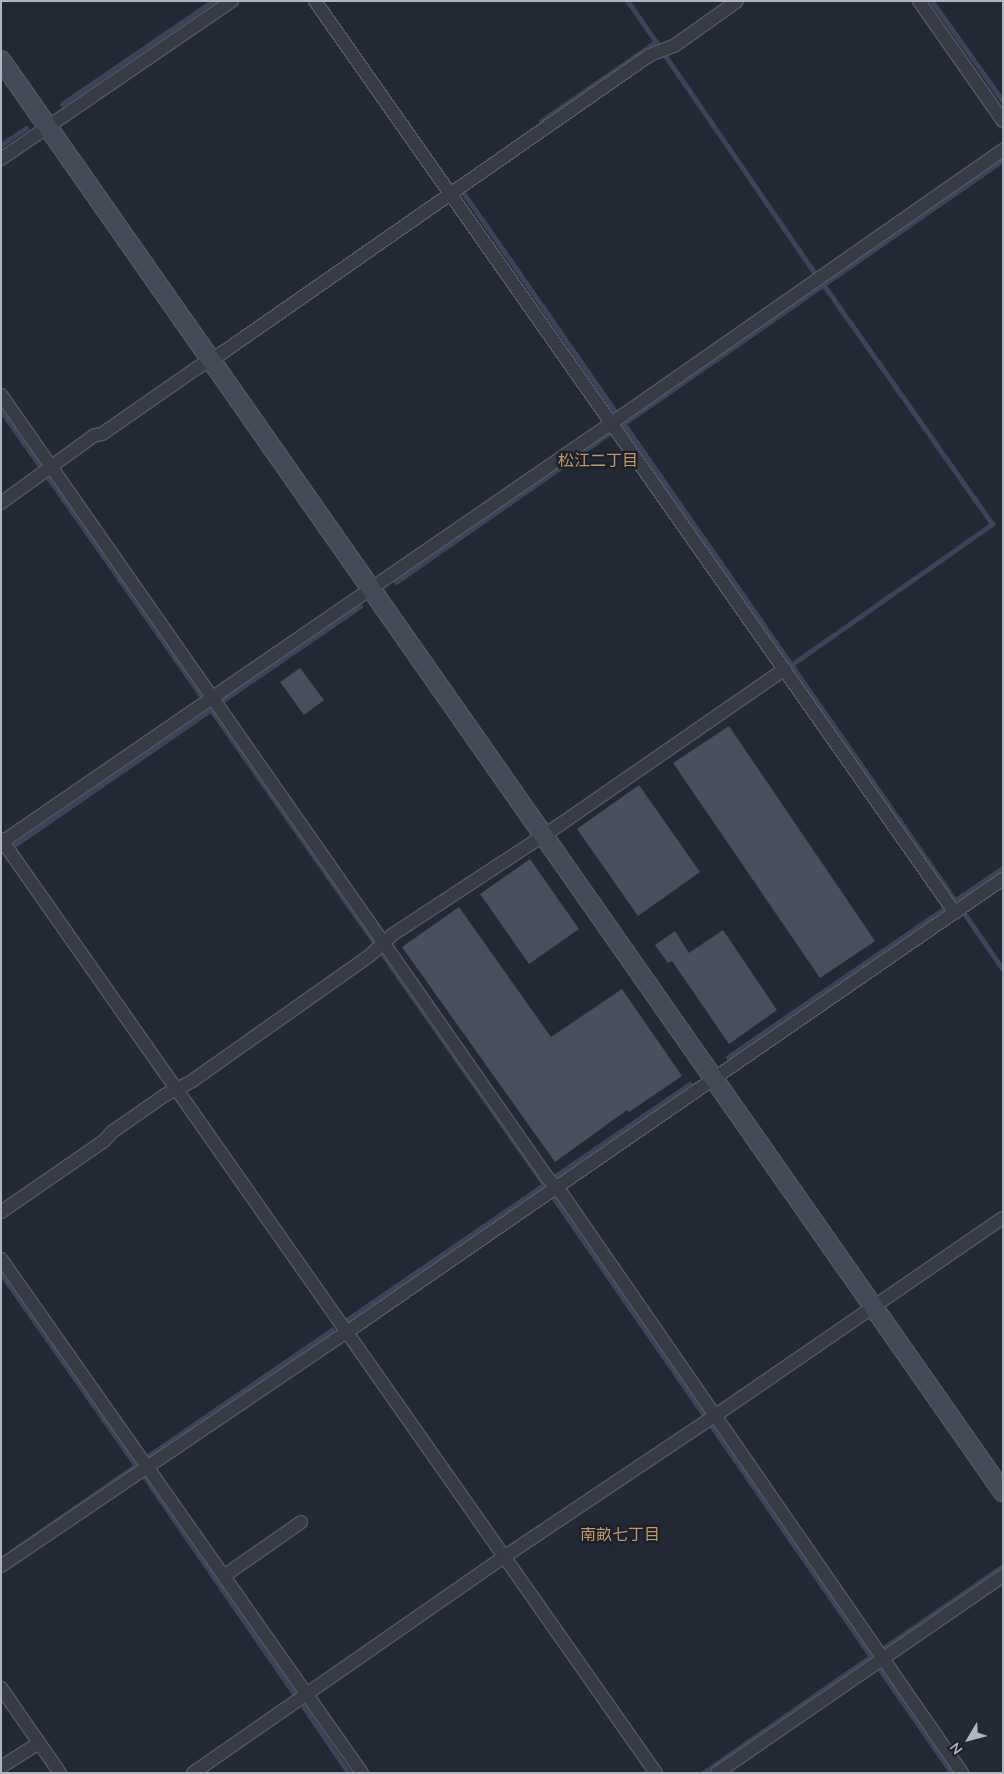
<!DOCTYPE html>
<html>
<head>
<meta charset="utf-8">
<style>
  body { margin:0 }
  #map { position:relative; width:1004px; height:1774px; overflow:hidden; background:#232934; font-family:"Nunito Sans","Noto Sans JP",sans-serif }
  div>[style] { position:absolute }
  .stream>* { height:4.5px; margin:-2.25px; padding:0 2.25px; transform-origin:2.25px; border-radius:2.25px; background:#3a455c }
  .building>* { inset:0; background:#494f5e }
  .roads { filter:drop-shadow(1px 0 #535863) drop-shadow(-1px 0 #535863) drop-shadow(0 1px #535863) drop-shadow(0 -1px #535863) }
  .street>* { height:12px; margin:-6px; padding:0 6px; transform-origin:6px; border-radius:6px; background:#363b45 }
  .secondary>* { height:18px; margin:-9px; padding:0 9px; transform-origin:9px; border-radius:9px; background:#444a58 }
  span { translate:-50% -50%; white-space:nowrap; text-align:center; line-height:1.15; -webkit-text-stroke:4.5px #1b202a; paint-order:stroke }
  .neighbourhood-label { font-size:16px; color:#c59968 }
  .frame { position:absolute; inset:0; border:2px solid #b0b5c2; pointer-events:none }
  .north { position:absolute; left:944px; top:1714px; width:50px; height:50px; -webkit-text-stroke:4px #1b202a; paint-order:stroke; rotate:233deg; font-size:14px; font-weight:700; line-height:20px; text-align:center; color:#b0b5c2 }
  .north::after { content:''; display:block; margin:auto; width:18px; height:22px; background:#b0b5c2; clip-path:polygon(50% 0,100% 100%,50% 72%,0 100%) }
</style>
</head>
<body>
<div id="map">
  <div class="stream">
    <div style="left:628px;top:1px;width:330px;rotate:55.5deg"></div>
    <div style="left:932px;top:1px;width:123px;rotate:54.6deg"></div>
    <div style="left:62px;top:104px;width:183px;rotate:-34.3deg"></div>
    <div style="left:541px;top:121px;width:140px;rotate:-34.5deg"></div>
    <div style="left:1px;top:145px;width:30px;rotate:-34deg"></div>
    <div style="left:463px;top:192px;width:946px;rotate:55.2deg"></div>
    <div style="left:1px;top:410px;width:963px;rotate:54.94deg"></div>
    <div style="left:554px;top:1198px;width:699px;rotate:55.31deg"></div>
    <div style="left:620px;top:426px;width:466px;rotate:-34.8deg"></div>
    <div style="left:396px;top:582px;width:266px;rotate:-34.9deg"></div>
    <div style="left:791px;top:665px;width:246px;rotate:-35deg"></div>
    <div style="left:992px;top:524px;width:294px;rotate:-125.2deg"></div>
    <div style="left:219px;top:703px;width:171px;rotate:-34.5deg"></div>
    <div style="left:16px;top:844px;width:239px;rotate:-34.6deg"></div>
    <div style="left:954px;top:901px;width:59px;rotate:-34deg"></div>
    <div style="left:728px;top:1057px;width:267px;rotate:-34.5deg"></div>
    <div style="left:551px;top:1179px;width:168px;rotate:-34.4deg"></div>
    <div style="left:1px;top:1273px;width:238px;rotate:54.9deg"></div>
    <div style="left:348px;top:1319px;width:239px;rotate:-34.4deg"></div>
    <div style="left:148px;top:1456px;width:223px;rotate:-34.4deg"></div>
    <div style="left:145px;top:1477px;width:262px;rotate:55.4deg"></div>
    <div style="left:11px;top:1552px;width:155px;rotate:-34.7deg"></div>
    <div style="left:879px;top:1651px;width:150px;rotate:-34.4deg"></div>
    <div style="left:304px;top:1707px;width:80px;rotate:55.7deg"></div>
    <div style="left:703px;top:1773px;width:207px;rotate:-34.8deg"></div>
  </div>
  <div class="building">
    <div style="clip-path:polygon(300px 668px,324px 700px,304px 715px,280px 682px)"></div>
    <div style="clip-path:polygon(729px 726px,875px 941px,820px 978px,673px 763px)"></div>
    <div style="clip-path:polygon(639px 785px,700px 872px,638px 916px,577px 829px)"></div>
    <div style="clip-path:polygon(530px 859px,579px 929px,529px 964px,480px 894px)"></div>
    <div style="clip-path:polygon(459px 907px,551px 1037px,622px 989px,682px 1076px,629px 1112px,627px 1110px,555px 1162px,402px 947px)"></div>
    <div style="clip-path:polygon(723px 930px,777px 1010px,729px 1044px,672px 961px,668px 963px,655px 945px,675px 931px,689px 953px)"></div>
  </div>
  <div class="roads">
    <div class="street">
      <div style="left:315px;top:1px;width:1114px;rotate:54.94deg"></div>
      <div style="left:919px;top:1px;width:146px;rotate:55deg"></div>
      <div style="left:1px;top:159px;width:280px;rotate:-34.4deg"></div>
      <div style="left:1px;top:395px;width:954px;rotate:55.08deg"></div>
      <div style="left:547px;top:1177px;width:23px;rotate:49deg"></div>
      <div style="left:562px;top:1194px;width:704px;rotate:55.36deg"></div>
      <div style="left:1px;top:503px;width:116px;rotate:-35.9deg"></div>
      <div style="left:95px;top:435px;width:7px;rotate:-8deg"></div>
      <div style="left:102px;top:434px;width:116px;rotate:-34.8deg"></div>
      <div style="left:197px;top:368px;width:33px;rotate:-31deg"></div>
      <div style="left:225px;top:351px;width:518px;rotate:-34.86deg"></div>
      <div style="left:650px;top:55px;width:26px;rotate:-21deg"></div>
      <div style="left:674px;top:46px;width:77px;rotate:-35.5deg"></div>
      <div style="left:1px;top:839px;width:1141px;rotate:54.96deg"></div>
      <div style="left:1px;top:843px;width:746px;rotate:-34.52deg"></div>
      <div style="left:616px;top:420px;width:472px;rotate:-34.9deg"></div>
      <div style="left:1px;top:1212px;width:125px;rotate:-34.6deg"></div>
      <div style="left:104px;top:1141px;width:12px;rotate:-48deg"></div>
      <div style="left:112px;top:1132px;width:65px;rotate:-34.9deg"></div>
      <div style="left:165px;top:1095px;width:30px;rotate:-27deg"></div>
      <div style="left:192px;top:1081px;width:217px;rotate:-35.2deg"></div>
      <div style="left:369px;top:956px;width:31px;rotate:-42deg"></div>
      <div style="left:392px;top:935px;width:199px;rotate:-33.3deg"></div>
      <div style="left:558px;top:826px;width:276px;rotate:-34.7deg"></div>
      <div style="left:1px;top:1259px;width:628px;rotate:54.92deg"></div>
      <div style="left:1px;top:1566px;width:418px;rotate:-34.1deg"></div>
      <div style="left:347px;top:1332px;width:797px;rotate:-34.63deg"></div>
      <div style="left:224px;top:1576px;width:94px;rotate:-35deg"></div>
      <div style="left:1px;top:1688px;width:103px;rotate:55.2deg"></div>
      <div style="left:1px;top:1767px;width:45px;rotate:-32.3deg"></div>
      <div style="left:193px;top:1773px;width:379px;rotate:-34.8deg"></div>
      <div style="left:504px;top:1557px;width:255px;rotate:-33.8deg"></div>
      <div style="left:716px;top:1415px;width:348px;rotate:-34.5deg"></div>
      <div style="left:717px;top:1773px;width:347px;rotate:-34.6deg"></div>
    </div>
    <div class="secondary">
      <div style="left:1px;top:60px;width:1748px;rotate:55.02deg"></div>
    </div>
  </div>
  <div class="neighbourhood-label">
    <span style="left:598px;top:461px">松江二丁目</span>
    <span style="left:620px;top:1535px">南畝七丁目</span>
  </div>
  <div class="frame"></div>
  <div class="north">N</div>
</div>
</body>
</html>
